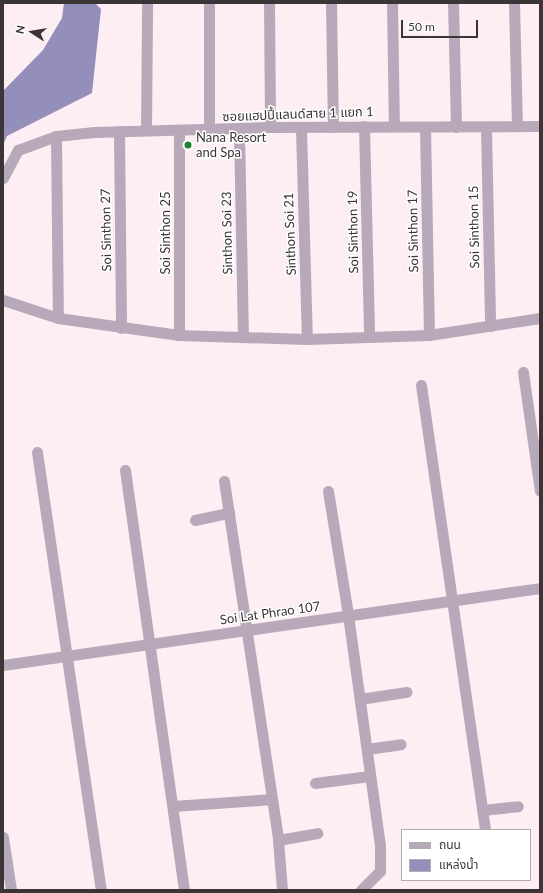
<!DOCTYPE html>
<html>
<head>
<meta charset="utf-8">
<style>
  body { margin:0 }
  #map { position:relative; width:543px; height:893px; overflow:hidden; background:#fdeef3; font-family:Lato,"Noto Sans Thai",sans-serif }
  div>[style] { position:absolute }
  .water>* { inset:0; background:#948eba }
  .minor>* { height:11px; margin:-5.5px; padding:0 5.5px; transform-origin:5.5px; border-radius:5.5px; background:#b8a9ba }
  .dots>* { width:11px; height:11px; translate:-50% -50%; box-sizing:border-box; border:2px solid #fff; border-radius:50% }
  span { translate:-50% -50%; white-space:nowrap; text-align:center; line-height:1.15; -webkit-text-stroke:3px #fff; paint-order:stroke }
  .street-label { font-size:13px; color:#3c3538 }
  .poi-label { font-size:13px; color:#3c3538 }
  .left { translate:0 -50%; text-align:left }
  .frame { position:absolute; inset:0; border:4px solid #3c3538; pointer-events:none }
  .legend { position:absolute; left:401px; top:829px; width:130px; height:52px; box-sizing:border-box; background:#fff; border:1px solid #b1aeaf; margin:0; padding:5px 7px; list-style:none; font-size:12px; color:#3c3538 }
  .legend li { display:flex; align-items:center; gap:8px; height:20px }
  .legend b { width:20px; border:1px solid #b1aeaf }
  .north { position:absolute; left:12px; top:12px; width:40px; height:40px; -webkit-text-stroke:3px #fff; paint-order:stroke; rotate:282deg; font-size:11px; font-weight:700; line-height:16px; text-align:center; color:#3c3538 }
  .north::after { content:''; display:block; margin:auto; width:14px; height:18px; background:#3c3538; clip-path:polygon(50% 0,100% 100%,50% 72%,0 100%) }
  .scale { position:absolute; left:401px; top:20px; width:77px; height:18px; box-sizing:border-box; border:2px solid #3c3538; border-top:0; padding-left:5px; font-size:12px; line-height:14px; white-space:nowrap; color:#3c3538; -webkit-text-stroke:3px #fff; paint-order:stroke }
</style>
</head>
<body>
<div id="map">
  <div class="water">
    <div style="clip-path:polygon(64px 3px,95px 3px,101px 9px,92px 93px,7px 136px,3px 145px,3px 91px,43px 50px,62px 18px)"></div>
  </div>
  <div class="minor">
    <div style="left:331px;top:3px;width:124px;rotate:89.1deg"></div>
    <div style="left:392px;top:3px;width:123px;rotate:89.1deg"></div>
    <div style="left:453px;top:3px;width:124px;rotate:88.6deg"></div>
    <div style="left:514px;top:3px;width:123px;rotate:88.6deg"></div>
    <div style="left:269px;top:4px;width:123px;rotate:89.5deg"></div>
    <div style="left:364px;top:126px;width:211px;rotate:88.6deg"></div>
    <div style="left:425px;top:127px;width:208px;rotate:88.9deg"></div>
    <div style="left:301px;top:128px;width:211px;rotate:88.4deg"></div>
    <div style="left:486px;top:128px;width:198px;rotate:88.8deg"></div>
    <div style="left:146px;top:130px;width:127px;rotate:-89.5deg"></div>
    <div style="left:239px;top:130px;width:206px;rotate:88.9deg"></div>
    <div style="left:119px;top:131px;width:197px;rotate:89.4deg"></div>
    <div style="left:179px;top:131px;width:204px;rotate:90deg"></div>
    <div style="left:209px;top:131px;width:125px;rotate:-90deg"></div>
    <div style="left:56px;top:136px;width:182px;rotate:89.4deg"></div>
    <div style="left:3px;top:178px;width:32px;rotate:-62deg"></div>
    <div style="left:18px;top:150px;width:40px;rotate:-20.2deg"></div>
    <div style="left:56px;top:136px;width:38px;rotate:-6deg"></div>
    <div style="left:94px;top:132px;width:176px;rotate:-1.6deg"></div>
    <div style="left:270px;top:127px;width:270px;rotate:-0.2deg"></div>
    <div style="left:3px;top:300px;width:58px;rotate:18.1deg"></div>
    <div style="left:58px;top:318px;width:122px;rotate:8deg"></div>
    <div style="left:179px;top:335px;width:128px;rotate:1.8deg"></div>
    <div style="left:307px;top:339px;width:122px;rotate:-1.9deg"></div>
    <div style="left:429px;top:335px;width:112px;rotate:-8.7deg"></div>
    <div style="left:523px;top:372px;width:120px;rotate:81.9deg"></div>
    <div style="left:421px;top:385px;width:450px;rotate:81.8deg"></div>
    <div style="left:37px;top:452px;width:443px;rotate:81.7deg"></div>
    <div style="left:125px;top:470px;width:424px;rotate:82deg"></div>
    <div style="left:224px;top:481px;width:363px;rotate:81.4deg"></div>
    <div style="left:278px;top:840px;width:50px;rotate:85.4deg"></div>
    <div style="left:328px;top:491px;width:126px;rotate:80.8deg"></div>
    <div style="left:348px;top:615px;width:232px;rotate:82.1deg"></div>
    <div style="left:380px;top:845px;width:26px;rotate:90deg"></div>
    <div style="left:380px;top:871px;width:27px;rotate:135deg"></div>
    <div style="left:195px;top:520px;width:35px;rotate:-12deg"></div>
    <div style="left:3px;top:665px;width:542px;rotate:-8.16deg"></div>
    <div style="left:360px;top:699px;width:47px;rotate:-8.7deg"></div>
    <div style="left:367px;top:749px;width:34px;rotate:-8deg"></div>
    <div style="left:315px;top:783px;width:55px;rotate:-7.3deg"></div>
    <div style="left:173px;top:806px;width:99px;rotate:-4deg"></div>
    <div style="left:482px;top:810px;width:36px;rotate:-6deg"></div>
    <div style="left:3px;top:837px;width:54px;rotate:81.4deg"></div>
    <div style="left:278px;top:840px;width:40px;rotate:-10deg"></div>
  </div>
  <div class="dots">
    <div style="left:188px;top:145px;background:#1b8135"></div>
  </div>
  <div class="street-label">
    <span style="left:298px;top:114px;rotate:-2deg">ซอยแฮปปี้แลนด์สาย 1 แยก 1</span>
    <span style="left:474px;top:227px;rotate:-91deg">Soi Sinthon 15</span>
    <span style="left:106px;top:230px;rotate:-91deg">Soi Sinthon 27</span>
    <span style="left:413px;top:231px;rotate:-91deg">Soi Sinthon 17</span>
    <span style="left:353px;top:232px;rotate:-91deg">Soi Sinthon 19</span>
    <span style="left:165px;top:233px;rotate:-90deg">Soi Sinthon 25</span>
    <span style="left:227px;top:233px;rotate:-91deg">Sinthon Soi 23</span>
    <span style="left:290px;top:234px;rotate:-92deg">Sinthon Soi 21</span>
    <span style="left:270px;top:613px;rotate:-8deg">Soi Lat Phrao 107</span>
  </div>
  <div class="poi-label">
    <span class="left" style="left:196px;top:145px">Nana Resort<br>and Spa</span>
  </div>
  <div class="frame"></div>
  <ul class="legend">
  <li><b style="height:5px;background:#b8a9ba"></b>ถนน</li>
  <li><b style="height:11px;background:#948eba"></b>แหล่งน้ำ</li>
  </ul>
  <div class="north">N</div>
  <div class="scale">50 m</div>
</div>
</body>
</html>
